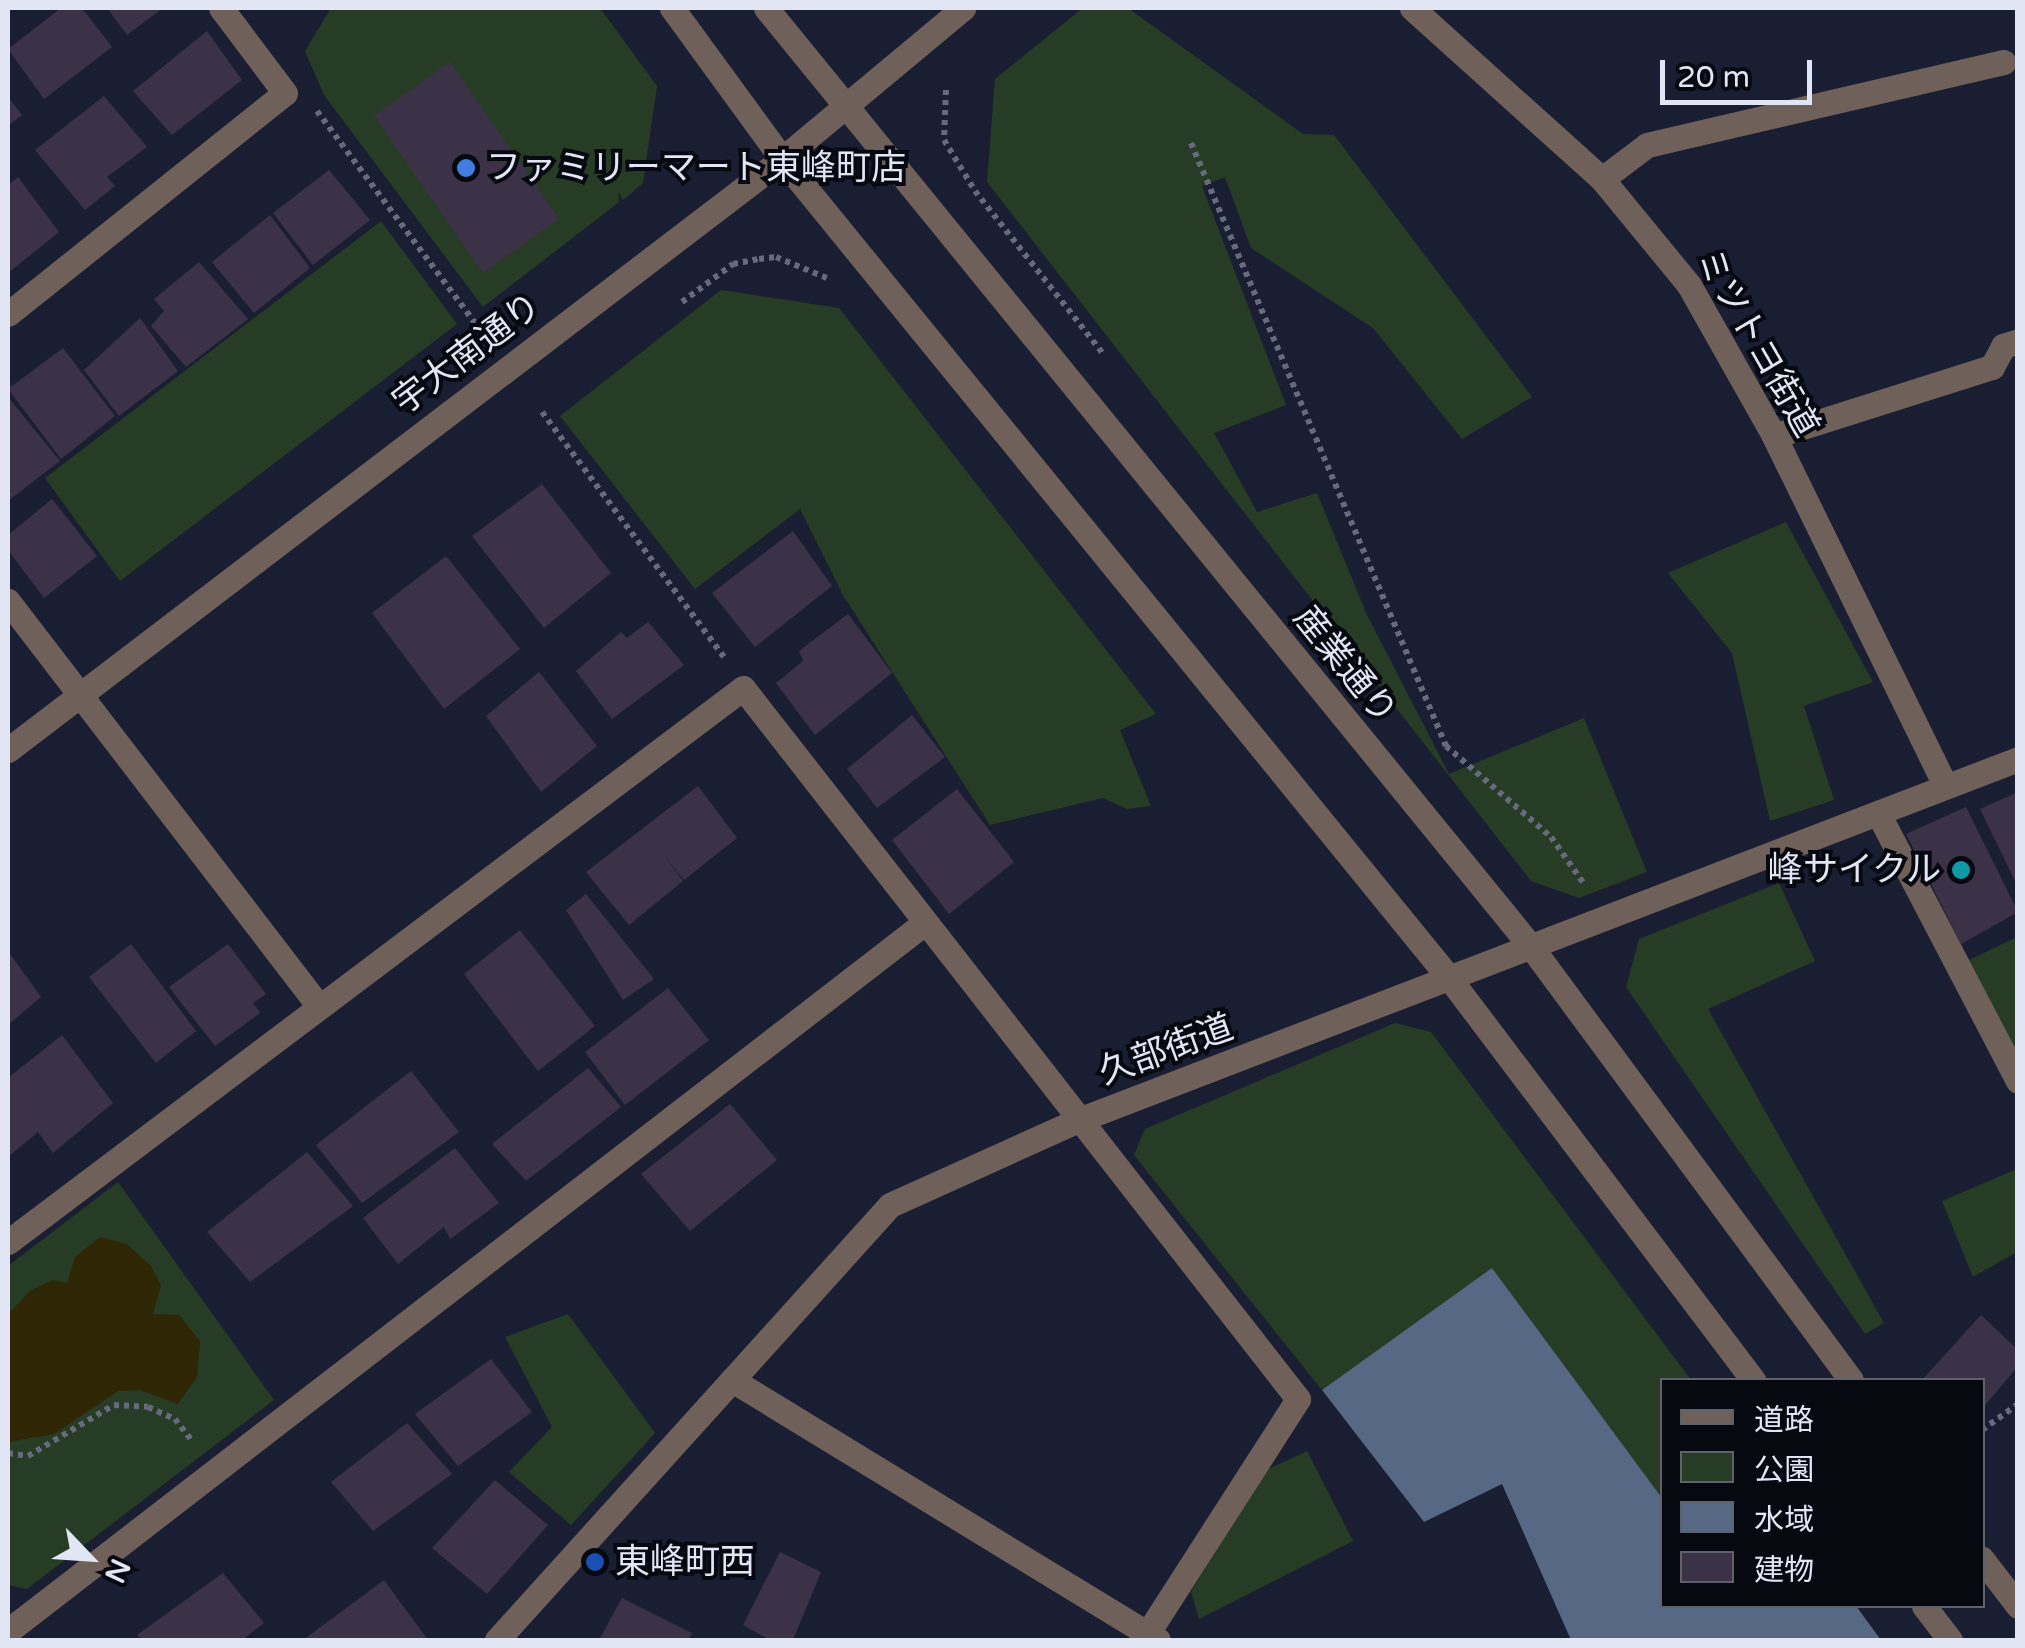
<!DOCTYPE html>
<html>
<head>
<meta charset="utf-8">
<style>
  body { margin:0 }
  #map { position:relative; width:2025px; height:1648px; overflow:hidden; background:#1a1e32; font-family:"Varela Round","Noto Sans JP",sans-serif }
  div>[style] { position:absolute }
  .green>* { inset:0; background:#273c25 }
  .sand>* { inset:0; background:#2e2605 }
  .water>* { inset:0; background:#566883 }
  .building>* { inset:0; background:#3b3248 }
  .path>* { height:6px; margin-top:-3px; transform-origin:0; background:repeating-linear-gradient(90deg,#666a7c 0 5px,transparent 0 10px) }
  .minor>* { height:25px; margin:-12.5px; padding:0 12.5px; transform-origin:12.5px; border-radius:12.5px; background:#6f6059 }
  .tertiary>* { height:25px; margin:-12.5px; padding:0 12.5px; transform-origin:12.5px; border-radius:12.5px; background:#6f6059 }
  .dots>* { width:28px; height:28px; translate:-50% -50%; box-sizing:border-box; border:5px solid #070911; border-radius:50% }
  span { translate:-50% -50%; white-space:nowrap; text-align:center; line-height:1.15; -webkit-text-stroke:8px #070911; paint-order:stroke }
  .poi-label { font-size:35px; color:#e2e6f4 }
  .left { translate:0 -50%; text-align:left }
  .right { translate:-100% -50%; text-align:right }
  .street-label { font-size:35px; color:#e2e6f4 }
  .frame { position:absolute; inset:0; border:10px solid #e2e6f4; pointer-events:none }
  .legend { position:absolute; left:1660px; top:1378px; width:325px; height:230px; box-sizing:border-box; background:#070911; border:2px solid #5f616c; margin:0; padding:12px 18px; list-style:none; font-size:30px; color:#e2e6f4 }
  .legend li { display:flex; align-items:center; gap:20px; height:50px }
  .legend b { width:50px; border:2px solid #5f616c }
  .north { position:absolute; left:40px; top:1508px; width:100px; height:100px; -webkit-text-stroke:8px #070911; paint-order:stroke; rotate:115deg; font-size:28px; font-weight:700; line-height:40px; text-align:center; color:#e2e6f4 }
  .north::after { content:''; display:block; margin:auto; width:35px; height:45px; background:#e2e6f4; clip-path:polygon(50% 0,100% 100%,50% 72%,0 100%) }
  .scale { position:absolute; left:1660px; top:60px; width:152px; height:45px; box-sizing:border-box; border:5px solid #e2e6f4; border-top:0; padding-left:12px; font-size:30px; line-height:35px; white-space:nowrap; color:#e2e6f4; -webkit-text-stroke:8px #070911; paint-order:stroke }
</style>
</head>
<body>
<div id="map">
  <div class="green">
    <div style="clip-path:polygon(331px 8px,600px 8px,657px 86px,643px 183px,623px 200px,618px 192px,619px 202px,483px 307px,324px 95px,305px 51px)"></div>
    <div style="clip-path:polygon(1083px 8px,1128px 8px,1303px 134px,1334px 135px,1532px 397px,1462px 439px,1373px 328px,1251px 248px,1225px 177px,1202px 186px,1286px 405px,1214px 433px,1257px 512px,1317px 493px,1367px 615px,1449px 774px,1584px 718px,1647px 872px,1579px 898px,1531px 881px,987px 182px,995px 79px)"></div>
    <div style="clip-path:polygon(381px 221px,457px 324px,120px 581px,45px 478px)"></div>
    <div style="clip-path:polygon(721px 290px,839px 308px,1156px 714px,1120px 730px,1151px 806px,1127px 809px,1103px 798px,990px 825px,843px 595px,800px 509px,695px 589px,560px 416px)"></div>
    <div style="clip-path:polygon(1786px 522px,1873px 682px,1804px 706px,1834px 800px,1770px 821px,1732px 653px,1668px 573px)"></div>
    <div style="clip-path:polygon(1779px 883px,1815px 961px,1708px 1009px,1884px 1323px,1865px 1334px,1626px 987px,1639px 939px)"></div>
    <div style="clip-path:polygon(2017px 937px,2017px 1055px,1969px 960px)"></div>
    <div style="clip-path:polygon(1395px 1023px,1431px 1032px,1691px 1380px,1662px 1380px,1662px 1498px,1492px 1269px,1322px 1390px,1134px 1155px,1145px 1129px)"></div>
    <div style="clip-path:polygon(2017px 1169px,2017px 1252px,1973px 1277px,1942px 1201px)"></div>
    <div style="clip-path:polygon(118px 1182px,274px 1400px,27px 1589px,8px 1585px,8px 1266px)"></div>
    <div style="clip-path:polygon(568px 1314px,655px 1433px,571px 1525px,509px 1472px,552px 1427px,505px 1337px)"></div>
    <div style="clip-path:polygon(1307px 1451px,1353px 1541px,1199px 1619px,1191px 1592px,1264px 1471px)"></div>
  </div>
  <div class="sand">
    <div style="clip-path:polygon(100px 1237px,127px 1244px,151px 1266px,161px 1285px,153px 1314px,179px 1315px,200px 1341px,197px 1377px,178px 1404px,140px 1390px,118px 1391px,54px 1434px,8px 1442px,8px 1314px,31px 1290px,53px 1280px,67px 1283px,75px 1257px)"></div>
  </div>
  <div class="water">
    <div style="clip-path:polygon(1492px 1268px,1662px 1498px,1662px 1606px,1856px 1606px,1881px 1640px,1571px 1640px,1502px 1484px,1424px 1522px,1322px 1390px)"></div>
  </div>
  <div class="building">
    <div style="clip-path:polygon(61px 8px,82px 8px,112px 47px,44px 99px,8px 49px)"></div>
    <div style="clip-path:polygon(107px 8px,163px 8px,127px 35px)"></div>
    <div style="clip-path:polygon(207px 31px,242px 80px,172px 135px,133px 91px)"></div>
    <div style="clip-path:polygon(450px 62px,559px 219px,483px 273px,374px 116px)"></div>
    <div style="clip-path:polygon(104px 96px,147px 147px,107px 177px,115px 186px,85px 210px,35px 150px)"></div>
    <div style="clip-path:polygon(8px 97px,22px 115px,8px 126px)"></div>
    <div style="clip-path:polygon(329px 170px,370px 220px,313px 265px,273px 213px)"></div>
    <div style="clip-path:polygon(18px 177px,59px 232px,8px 273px,8px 185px)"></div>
    <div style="clip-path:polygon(270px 215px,310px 268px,254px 313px,212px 262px)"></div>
    <div style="clip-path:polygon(199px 262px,248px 319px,186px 367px,151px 326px,164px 311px,154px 299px)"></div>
    <div style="clip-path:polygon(140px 318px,178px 371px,119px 416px,84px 370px)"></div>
    <div style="clip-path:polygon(63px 348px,115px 416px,61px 459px,8px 389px)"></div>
    <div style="clip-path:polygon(8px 397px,60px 461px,8px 501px)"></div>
    <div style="clip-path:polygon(542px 484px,611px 573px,544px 628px,472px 536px)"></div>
    <div style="clip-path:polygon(52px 499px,97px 556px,44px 598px,8px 550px,8px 535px)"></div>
    <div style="clip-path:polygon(793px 531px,832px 586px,755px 647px,712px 593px)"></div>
    <div style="clip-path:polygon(446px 556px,520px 649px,444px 709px,372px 613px)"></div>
    <div style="clip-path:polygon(848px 614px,892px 673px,815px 735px,776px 683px,803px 661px,799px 651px)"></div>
    <div style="clip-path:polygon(648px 622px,684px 665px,612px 719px,576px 671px,621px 632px,627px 638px)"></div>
    <div style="clip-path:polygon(539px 672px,597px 746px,541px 792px,486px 716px)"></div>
    <div style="clip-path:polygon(912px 715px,945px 757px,877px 808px,847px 769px)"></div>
    <div style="clip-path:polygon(698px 786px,737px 838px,684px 880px,666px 858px,683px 881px,629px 925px,586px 872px)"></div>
    <div style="clip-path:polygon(957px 789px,1014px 862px,949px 914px,892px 840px)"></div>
    <div style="clip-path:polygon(2018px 792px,2018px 887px,1980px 809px)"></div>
    <div style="clip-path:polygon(1966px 807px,2018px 912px,1961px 944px,1906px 834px)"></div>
    <div style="clip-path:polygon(586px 894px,654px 979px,623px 1000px,566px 910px)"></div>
    <div style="clip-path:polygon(520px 930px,595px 1026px,538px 1071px,464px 974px)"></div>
    <div style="clip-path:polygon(131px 944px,196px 1031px,156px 1063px,89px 977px)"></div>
    <div style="clip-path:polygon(228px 944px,266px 994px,253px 1003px,260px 1013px,215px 1046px,169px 987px)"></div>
    <div style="clip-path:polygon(8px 951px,41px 997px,8px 1025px)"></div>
    <div style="clip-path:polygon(668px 988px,709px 1040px,625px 1105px,585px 1052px)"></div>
    <div style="clip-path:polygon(62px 1035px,113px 1103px,53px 1153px,38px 1132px,8px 1157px,8px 1078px)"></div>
    <div style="clip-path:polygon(588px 1068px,621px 1107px,526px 1181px,492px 1144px)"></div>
    <div style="clip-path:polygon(411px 1071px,459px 1132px,362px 1203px,316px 1145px)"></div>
    <div style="clip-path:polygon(730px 1104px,777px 1160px,690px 1231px,641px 1174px)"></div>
    <div style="clip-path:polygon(455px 1148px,499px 1203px,450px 1239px,444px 1227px,398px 1264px,363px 1218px)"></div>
    <div style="clip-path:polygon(307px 1152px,353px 1206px,250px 1282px,207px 1232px)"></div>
    <div style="clip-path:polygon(1981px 1315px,2018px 1350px,2018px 1366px,1982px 1409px,1982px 1380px,1922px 1380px)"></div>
    <div style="clip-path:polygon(491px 1359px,532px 1412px,458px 1466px,415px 1414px)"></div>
    <div style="clip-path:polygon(407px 1423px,452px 1474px,373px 1531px,331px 1482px)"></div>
    <div style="clip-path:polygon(495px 1480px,548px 1525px,487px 1594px,432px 1548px)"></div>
    <div style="clip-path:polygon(780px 1552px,821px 1572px,793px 1640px,770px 1640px,743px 1625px)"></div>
    <div style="clip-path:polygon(223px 1573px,264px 1623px,242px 1640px,142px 1640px,137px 1635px)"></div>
    <div style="clip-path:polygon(384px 1580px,428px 1640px,303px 1640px)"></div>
    <div style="clip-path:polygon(622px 1598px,692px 1633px,688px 1640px,599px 1640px)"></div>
  </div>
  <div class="path">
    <div style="left:946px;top:90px;width:50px;rotate:92.3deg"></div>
    <div style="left:944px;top:140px;width:60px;rotate:58.7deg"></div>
    <div style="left:975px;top:191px;width:209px;rotate:51.8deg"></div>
    <div style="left:317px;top:111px;width:268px;rotate:53.3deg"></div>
    <div style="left:1191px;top:143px;width:655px;rotate:67.08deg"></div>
    <div style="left:1446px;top:746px;width:139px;rotate:40.9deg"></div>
    <div style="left:1551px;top:837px;width:57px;rotate:54.9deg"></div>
    <div style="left:682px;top:302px;width:64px;rotate:-36.7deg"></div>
    <div style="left:733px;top:264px;width:26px;rotate:-11deg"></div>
    <div style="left:759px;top:259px;width:17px;rotate:-7deg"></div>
    <div style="left:776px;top:257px;width:55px;rotate:22.4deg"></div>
    <div style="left:542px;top:412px;width:305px;rotate:53.4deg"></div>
    <div style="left:1982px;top:1430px;width:44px;rotate:-35.8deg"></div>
    <div style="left:8px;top:1453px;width:20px;rotate:9deg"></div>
    <div style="left:28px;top:1456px;width:100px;rotate:-30.7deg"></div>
    <div style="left:114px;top:1405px;width:34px;rotate:3deg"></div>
    <div style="left:148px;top:1407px;width:30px;rotate:24deg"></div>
    <div style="left:175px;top:1419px;width:29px;rotate:52deg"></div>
  </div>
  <div class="minor">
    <div style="left:1602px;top:179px;width:56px;rotate:-37.1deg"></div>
    <div style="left:1647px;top:145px;width:366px;rotate:-13.1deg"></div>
    <div style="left:8px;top:314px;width:354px;rotate:-38.6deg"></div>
    <div style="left:285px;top:93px;width:106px;rotate:-127deg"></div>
    <div style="left:1774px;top:436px;width:229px;rotate:-17.6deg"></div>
    <div style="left:1992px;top:367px;width:24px;rotate:-62deg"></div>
    <div style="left:2003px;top:346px;width:16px;rotate:-18deg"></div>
    <div style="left:8px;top:601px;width:509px;rotate:52.5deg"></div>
    <div style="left:1879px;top:815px;width:300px;rotate:62.4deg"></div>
    <div style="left:8px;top:1242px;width:920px;rotate:-37.01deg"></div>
    <div style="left:743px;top:688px;width:902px;rotate:52.02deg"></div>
    <div style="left:1298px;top:1399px;width:287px;rotate:122.7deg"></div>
    <div style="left:732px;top:1380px;width:499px;rotate:31.4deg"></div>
    <div style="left:8px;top:1631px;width:1156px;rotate:-37.69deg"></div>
    <div style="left:497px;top:1640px;width:586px;rotate:-47.9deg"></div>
    <div style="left:890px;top:1205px;width:204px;rotate:-24.3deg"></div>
    <div style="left:1076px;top:1121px;width:1009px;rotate:-21.02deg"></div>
  </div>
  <div class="tertiary">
    <div style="left:672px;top:8px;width:187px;rotate:53.9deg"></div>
    <div style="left:782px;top:159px;width:1058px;rotate:50.83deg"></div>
    <div style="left:1450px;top:979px;width:503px;rotate:52.92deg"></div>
    <div style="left:766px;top:8px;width:1213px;rotate:50.82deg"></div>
    <div style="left:1532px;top:948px;width:537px;rotate:53.56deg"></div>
    <div style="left:1412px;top:8px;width:256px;rotate:42deg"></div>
    <div style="left:1602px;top:179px;width:137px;rotate:50.6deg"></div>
    <div style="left:1689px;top:285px;width:173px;rotate:60.6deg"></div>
    <div style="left:1774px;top:436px;width:389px;rotate:63.9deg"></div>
    <div style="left:8px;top:750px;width:974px;rotate:-37.36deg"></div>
    <div style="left:782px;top:159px;width:236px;rotate:-39.8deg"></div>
    <div style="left:1982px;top:1559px;width:59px;rotate:52.5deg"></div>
    <div style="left:1924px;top:1606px;width:43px;rotate:52.6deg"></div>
  </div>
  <div class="dots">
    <div style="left:466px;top:168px;background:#3f7fe0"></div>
    <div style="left:1961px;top:870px;background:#0f9aa8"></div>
    <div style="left:595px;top:1562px;background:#1a4fb4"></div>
  </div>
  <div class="poi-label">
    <span class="left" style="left:486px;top:168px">ファミリーマート東峰町店</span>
    <span class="right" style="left:1941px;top:870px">峰サイクル</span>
    <span class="left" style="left:615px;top:1562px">東峰町西</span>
  </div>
  <div class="street-label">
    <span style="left:1757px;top:343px;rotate:60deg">ミツトヨ街道</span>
    <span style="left:467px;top:354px;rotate:-37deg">宇大南通り</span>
    <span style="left:1345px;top:665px;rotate:51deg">産業通り</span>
    <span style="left:1166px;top:1050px;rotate:-20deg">久部街道</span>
  </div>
  <div class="frame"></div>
  <ul class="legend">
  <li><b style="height:12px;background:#6f6059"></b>道路</li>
  <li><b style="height:28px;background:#273c25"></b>公園</li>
  <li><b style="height:28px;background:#566883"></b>水域</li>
  <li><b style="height:28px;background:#3b3248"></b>建物</li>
  </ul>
  <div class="north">N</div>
  <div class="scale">20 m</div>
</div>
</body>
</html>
